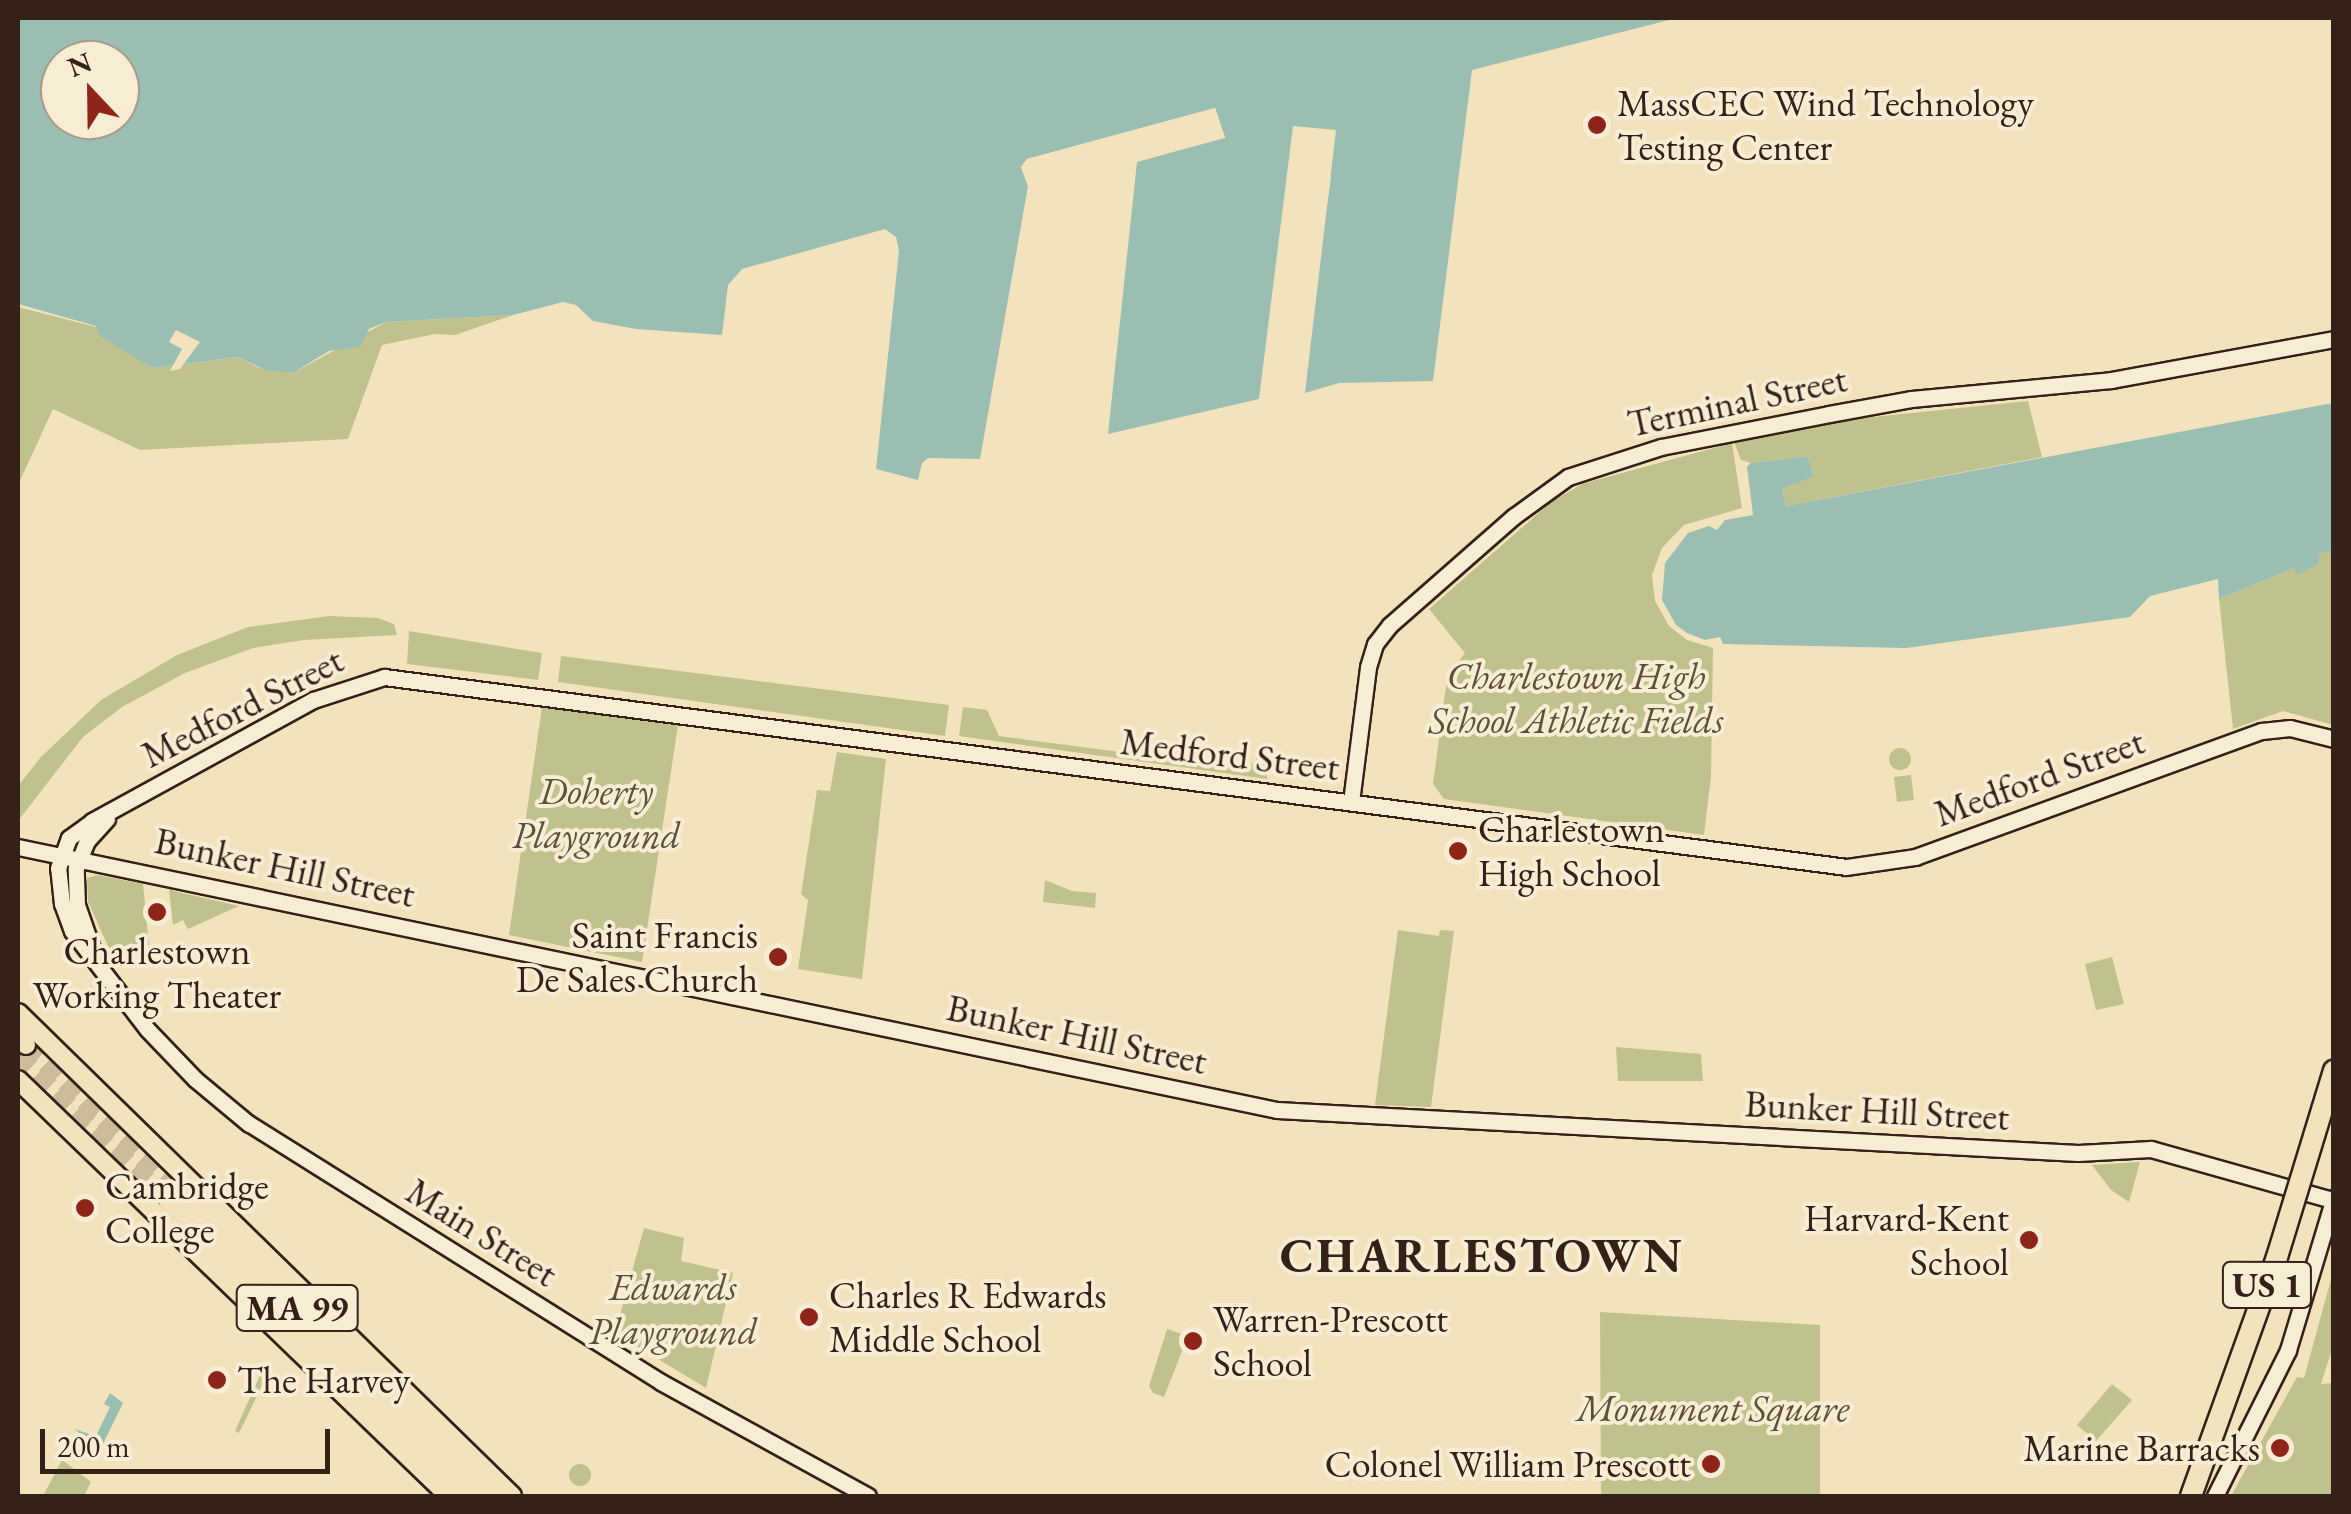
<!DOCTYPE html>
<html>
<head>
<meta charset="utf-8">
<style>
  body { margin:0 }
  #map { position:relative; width:2351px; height:1514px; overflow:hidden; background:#f2e3bd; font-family:"EB Garamond",serif }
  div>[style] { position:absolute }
  .green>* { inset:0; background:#bfc28d }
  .round { border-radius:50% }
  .water>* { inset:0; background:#9bbeb3 }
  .pier>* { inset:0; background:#f2e3bd }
  .primary-tunnel>* { height:18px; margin-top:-9px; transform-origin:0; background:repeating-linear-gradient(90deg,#ccbc9c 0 18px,transparent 0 27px) }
  .roads { filter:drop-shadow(2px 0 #342118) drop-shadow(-2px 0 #342118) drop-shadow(0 2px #342118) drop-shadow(0 -2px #342118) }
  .secondary>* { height:15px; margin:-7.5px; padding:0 7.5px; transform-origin:7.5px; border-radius:7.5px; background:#f7edd4 }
  .primary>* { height:18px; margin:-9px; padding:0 9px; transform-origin:9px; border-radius:9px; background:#f2e3bd }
  .bridges { filter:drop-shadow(2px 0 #342118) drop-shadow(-2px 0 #342118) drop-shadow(0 2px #342118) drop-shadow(0 -2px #342118) }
  .highway-bridge>* { height:20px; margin:-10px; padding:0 10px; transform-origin:10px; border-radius:10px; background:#f2e3bd }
  .dots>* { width:28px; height:28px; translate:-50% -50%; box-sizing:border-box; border:5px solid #f7edd4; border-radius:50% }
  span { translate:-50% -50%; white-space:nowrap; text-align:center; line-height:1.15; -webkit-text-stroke:8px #f7edd4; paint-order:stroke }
  .shield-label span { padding:2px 8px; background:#f7edd4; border:2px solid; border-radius:8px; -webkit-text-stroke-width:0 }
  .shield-label { font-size:35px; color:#342118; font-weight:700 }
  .poi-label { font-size:38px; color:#342118 }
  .left { translate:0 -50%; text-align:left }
  .right { translate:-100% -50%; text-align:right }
  .street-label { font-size:38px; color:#342118 }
  .park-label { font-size:38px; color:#5e513b; font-style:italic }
  .district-label { font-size:48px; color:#342118; font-weight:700; letter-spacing:2.5px }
  .frame { position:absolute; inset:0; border:20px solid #342118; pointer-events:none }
  .north { position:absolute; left:40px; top:40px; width:100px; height:100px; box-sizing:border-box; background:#f7edd4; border:2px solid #a99b89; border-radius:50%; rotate:338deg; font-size:28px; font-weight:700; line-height:40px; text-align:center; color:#342118 }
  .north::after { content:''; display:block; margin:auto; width:35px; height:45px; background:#8f2418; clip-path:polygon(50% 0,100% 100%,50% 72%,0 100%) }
  .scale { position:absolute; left:40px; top:1429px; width:290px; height:45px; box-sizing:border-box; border:5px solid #342118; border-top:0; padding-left:12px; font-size:30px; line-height:35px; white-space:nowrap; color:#342118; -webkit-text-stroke:8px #f7edd4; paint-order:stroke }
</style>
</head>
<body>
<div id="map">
  <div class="green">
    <div style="clip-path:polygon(18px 307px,96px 327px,152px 368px,238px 357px,259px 368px,293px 373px,386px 322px,513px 315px,455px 335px,435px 334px,382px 345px,348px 439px,140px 450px,53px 409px,18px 485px)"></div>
    <div style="clip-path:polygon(2028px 401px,2042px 457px,1786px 506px,1782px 489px,1812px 477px,1808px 456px,1751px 463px,1741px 460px,1734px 442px,1863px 418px)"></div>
    <div style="clip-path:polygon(1732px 443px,1742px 508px,1684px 525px,1662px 548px,1652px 575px,1655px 601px,1669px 626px,1687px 640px,1713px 648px,1711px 776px,1704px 835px,1444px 799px,1433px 784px,1445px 693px,1449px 674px,1465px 653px,1429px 609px,1551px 502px,1582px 484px)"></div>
    <div style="clip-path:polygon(2333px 551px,2333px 725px,2283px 711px,2233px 729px,2219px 599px,2294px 568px,2297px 574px,2319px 554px)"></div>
    <div style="clip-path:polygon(329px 616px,378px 618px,394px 624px,397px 635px,304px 640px,253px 648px,185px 673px,122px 707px,83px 737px,18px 821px,18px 786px,41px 757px,101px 700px,177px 655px,248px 627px)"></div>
    <div style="clip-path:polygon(409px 631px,542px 653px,538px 680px,407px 664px)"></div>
    <div style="clip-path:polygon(561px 656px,949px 705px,945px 736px,558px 682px)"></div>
    <div style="clip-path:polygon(542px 707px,678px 725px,642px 962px,509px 935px)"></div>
    <div style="clip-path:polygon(963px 707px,987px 710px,999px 736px,1247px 769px,1257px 758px,1269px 760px,1267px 779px,959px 736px)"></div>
    <div class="round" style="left:1889px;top:748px;width:22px;height:22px"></div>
    <div style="clip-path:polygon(837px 752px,886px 759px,862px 979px,798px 969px,808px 900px,801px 894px,817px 790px,830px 791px)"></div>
    <div style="clip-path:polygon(1911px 775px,1914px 800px,1897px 802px,1894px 777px)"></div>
    <div style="clip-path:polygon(97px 875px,143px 884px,149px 945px,115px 961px,88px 902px,87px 878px)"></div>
    <div style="clip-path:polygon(1045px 880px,1072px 891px,1096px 893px,1095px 908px,1043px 902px)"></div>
    <div style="clip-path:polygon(169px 889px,174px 891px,239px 906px,188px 929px,183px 920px,173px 925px)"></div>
    <div style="clip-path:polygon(1398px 930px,1439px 936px,1440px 930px,1454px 931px,1431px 1107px,1375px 1105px)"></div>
    <div style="clip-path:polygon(2112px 957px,2124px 1004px,2096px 1010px,2085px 964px)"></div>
    <div style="clip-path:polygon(1616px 1047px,1701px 1054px,1703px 1081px,1618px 1081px)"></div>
    <div style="clip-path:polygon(2140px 1162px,2129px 1202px,2111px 1190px,2092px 1165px)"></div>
    <div style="clip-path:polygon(644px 1228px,684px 1238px,681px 1261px,733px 1273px,706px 1388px,615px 1333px)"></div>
    <div style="clip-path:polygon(2333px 1272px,2333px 1346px,2321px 1384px,2333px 1383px,2333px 1496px,2231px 1496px,2297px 1377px,2304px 1378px)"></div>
    <div style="clip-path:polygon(1600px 1312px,1820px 1325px,1820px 1496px,1601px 1496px)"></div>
    <div style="clip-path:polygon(1167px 1329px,1188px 1336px,1164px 1397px,1153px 1393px,1149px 1386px)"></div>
    <div style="clip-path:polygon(262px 1371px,267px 1375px,239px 1433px,235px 1431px)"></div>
    <div style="clip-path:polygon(2112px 1384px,2132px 1400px,2096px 1441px,2077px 1425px)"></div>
    <div style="clip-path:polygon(62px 1460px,91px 1482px,84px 1496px,43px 1496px)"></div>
    <div class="round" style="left:569px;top:1464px;width:22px;height:22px"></div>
  </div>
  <div class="water">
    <div style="clip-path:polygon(evenodd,18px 18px,1677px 18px,1472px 70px,1433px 381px,1339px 383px,1305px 393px,1336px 130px,1293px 126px,1259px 399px,1108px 434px,1137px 162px,1225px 137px,1215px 108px,1027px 159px,1021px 167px,1028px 186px,980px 459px,928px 458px,922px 463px,918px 480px,876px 469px,899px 251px,896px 237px,885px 229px,742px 269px,728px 285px,722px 335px,636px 329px,593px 321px,576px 305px,563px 302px,513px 315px,386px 322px,369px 329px,360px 347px,329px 351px,293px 373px,265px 370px,238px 357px,152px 368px,100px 336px,96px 326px,18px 304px,18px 18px,60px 60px,120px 60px,120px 120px,60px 120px,60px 60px)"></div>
    <div style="clip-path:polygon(2333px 403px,2333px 551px,2319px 554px,2318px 564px,2297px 575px,2294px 568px,2219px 599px,2218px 579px,2150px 596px,2130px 617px,1906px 648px,1723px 644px,1720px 637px,1705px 640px,1687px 633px,1676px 625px,1662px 600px,1665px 563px,1688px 533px,1709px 526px,1717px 530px,1725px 520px,1753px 515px,1747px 467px,1751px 463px,1808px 456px,1813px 477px,1782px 489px,1786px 506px)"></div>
    <div style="clip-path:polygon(110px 1393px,123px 1403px,102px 1446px,95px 1445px,74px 1429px,96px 1436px,110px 1407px,104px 1404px)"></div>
  </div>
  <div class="pier">
    <div style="clip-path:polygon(1215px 108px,1225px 138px,1132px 163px,1135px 157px,1219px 135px,1212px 114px,1028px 163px,1033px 185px,1028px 186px,1021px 167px,1027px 159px)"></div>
    <div style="clip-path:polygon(1327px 177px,1331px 177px,1300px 394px,1300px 392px)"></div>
    <div style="clip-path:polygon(176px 330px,200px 342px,180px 369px,170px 371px,182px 349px,169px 342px)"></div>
  </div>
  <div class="primary-tunnel">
    <div style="left:26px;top:1045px;width:209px;rotate:44deg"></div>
    <div style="left:18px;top:1055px;width:207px;rotate:44deg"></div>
  </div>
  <div class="roads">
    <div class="secondary">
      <div style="left:1351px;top:802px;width:136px;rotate:-82.8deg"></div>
      <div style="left:1368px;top:667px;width:24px;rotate:-73deg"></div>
      <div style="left:1375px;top:644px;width:24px;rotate:-52deg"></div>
      <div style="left:1390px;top:625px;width:164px;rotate:-41.3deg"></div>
      <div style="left:1513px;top:517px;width:68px;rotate:-36deg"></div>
      <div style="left:1568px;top:477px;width:98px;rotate:-17.9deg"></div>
      <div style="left:1661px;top:447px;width:171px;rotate:-11.1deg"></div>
      <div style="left:1829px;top:414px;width:83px;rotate:-10.4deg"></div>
      <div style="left:1911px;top:399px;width:201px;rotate:-5.4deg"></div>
      <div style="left:2111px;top:380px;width:227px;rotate:-10.4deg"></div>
      <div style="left:18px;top:847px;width:1286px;rotate:11.8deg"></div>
      <div style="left:1277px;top:1110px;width:802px;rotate:3.07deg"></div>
      <div style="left:2078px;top:1153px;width:73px;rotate:-3.1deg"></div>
      <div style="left:2151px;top:1149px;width:189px;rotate:15.7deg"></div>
      <div style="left:92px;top:948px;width:46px;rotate:-109.2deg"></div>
      <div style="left:77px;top:905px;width:37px;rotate:-92deg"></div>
      <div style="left:76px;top:868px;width:29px;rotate:-68deg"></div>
      <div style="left:87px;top:841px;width:30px;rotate:-48deg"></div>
      <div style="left:868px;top:1496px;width:236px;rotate:-151.2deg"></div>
      <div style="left:661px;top:1382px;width:486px;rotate:-147.9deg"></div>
      <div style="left:249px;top:1124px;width:70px;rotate:-140.2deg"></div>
      <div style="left:195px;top:1079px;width:69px;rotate:-133.8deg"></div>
      <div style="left:147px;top:1029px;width:123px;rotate:-127.4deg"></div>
      <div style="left:72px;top:931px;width:29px;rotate:-110deg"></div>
      <div style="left:62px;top:904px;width:36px;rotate:-96deg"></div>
      <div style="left:58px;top:868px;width:32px;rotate:-70deg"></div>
      <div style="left:69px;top:838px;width:29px;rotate:-36deg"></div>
      <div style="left:92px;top:821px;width:252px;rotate:-28.7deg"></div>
      <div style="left:313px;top:700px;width:75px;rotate:-17.9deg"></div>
      <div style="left:384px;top:677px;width:1474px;rotate:7.4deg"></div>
      <div style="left:1846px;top:867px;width:70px;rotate:-8.2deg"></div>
      <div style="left:1915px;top:857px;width:369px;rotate:-20deg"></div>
      <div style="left:2262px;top:731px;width:28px;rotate:-6deg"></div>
      <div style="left:2290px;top:728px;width:45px;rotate:14deg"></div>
      <div style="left:2215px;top:1496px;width:163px;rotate:-63.4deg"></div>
      <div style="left:2288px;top:1350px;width:159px;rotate:-73.2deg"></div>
    </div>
    <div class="primary">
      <div style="left:18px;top:1013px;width:691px;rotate:44.35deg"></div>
      <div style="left:18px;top:1036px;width:12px;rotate:48deg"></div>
      <div style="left:18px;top:1080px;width:599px;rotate:43.99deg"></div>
      <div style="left:176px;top:1190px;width:441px;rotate:44deg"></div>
      <div style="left:167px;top:1199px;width:424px;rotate:44.4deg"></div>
    </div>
  </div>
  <div class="bridges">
    <div class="highway-bridge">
      <div style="left:2191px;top:1496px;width:254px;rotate:-70.2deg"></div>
      <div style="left:2277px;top:1257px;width:195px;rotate:-73deg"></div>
    </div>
  </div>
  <div class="dots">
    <div style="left:1597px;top:125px;background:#8f2418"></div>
    <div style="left:1458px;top:851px;background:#8f2418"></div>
    <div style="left:157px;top:912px;background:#8f2418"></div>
    <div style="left:778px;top:957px;background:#8f2418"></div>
    <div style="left:85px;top:1208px;background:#8f2418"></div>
    <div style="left:2029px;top:1240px;background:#8f2418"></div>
    <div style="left:809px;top:1317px;background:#8f2418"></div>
    <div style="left:1193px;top:1341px;background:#8f2418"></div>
    <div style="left:217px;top:1380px;background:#8f2418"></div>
    <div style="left:2280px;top:1448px;background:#8f2418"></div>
    <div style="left:1711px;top:1464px;background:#8f2418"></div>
  </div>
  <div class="shield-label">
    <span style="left:2267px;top:1285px">US 1</span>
    <span style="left:297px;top:1308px">MA 99</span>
  </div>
  <div class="poi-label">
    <span class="left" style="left:1617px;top:125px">MassCEC Wind Technology<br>Testing Center</span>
    <span class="left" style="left:1478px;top:851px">Charlestown<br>High School</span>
    <span class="right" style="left:758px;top:957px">Saint Francis<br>De Sales Church</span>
    <span style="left:157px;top:973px">Charlestown<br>Working Theater</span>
    <span class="left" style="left:105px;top:1208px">Cambridge<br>College</span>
    <span class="right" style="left:2009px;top:1240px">Harvard-Kent<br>School</span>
    <span class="left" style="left:829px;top:1317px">Charles R Edwards<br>Middle School</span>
    <span class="left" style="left:1213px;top:1341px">Warren-Prescott<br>School</span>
    <span class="left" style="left:237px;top:1380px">The Harvey</span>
    <span class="right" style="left:2260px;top:1448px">Marine Barracks</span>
    <span class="right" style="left:1691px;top:1464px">Colonel William Prescott</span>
  </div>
  <div class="street-label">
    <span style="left:1737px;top:401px;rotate:-12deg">Terminal Street</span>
    <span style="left:242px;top:707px;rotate:-27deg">Medford Street</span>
    <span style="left:1230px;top:754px;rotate:7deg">Medford Street</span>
    <span style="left:2039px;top:777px;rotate:-20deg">Medford Street</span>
    <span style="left:285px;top:867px;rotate:12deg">Bunker Hill Street</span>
    <span style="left:1077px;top:1034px;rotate:12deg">Bunker Hill Street</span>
    <span style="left:1877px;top:1110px;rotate:3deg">Bunker Hill Street</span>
    <span style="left:482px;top:1232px;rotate:32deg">Main Street</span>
  </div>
  <div class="park-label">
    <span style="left:1576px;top:698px">Charlestown High<br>School Athletic Fields</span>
    <span style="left:596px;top:813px">Doherty<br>Playground</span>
    <span style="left:673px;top:1309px">Edwards<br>Playground</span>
    <span style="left:1713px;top:1408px">Monument Square</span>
  </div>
  <div class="district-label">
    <span style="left:1482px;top:1256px">CHARLESTOWN</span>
  </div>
  <div class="frame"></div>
  <div class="north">N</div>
  <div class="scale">200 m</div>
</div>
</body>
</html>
